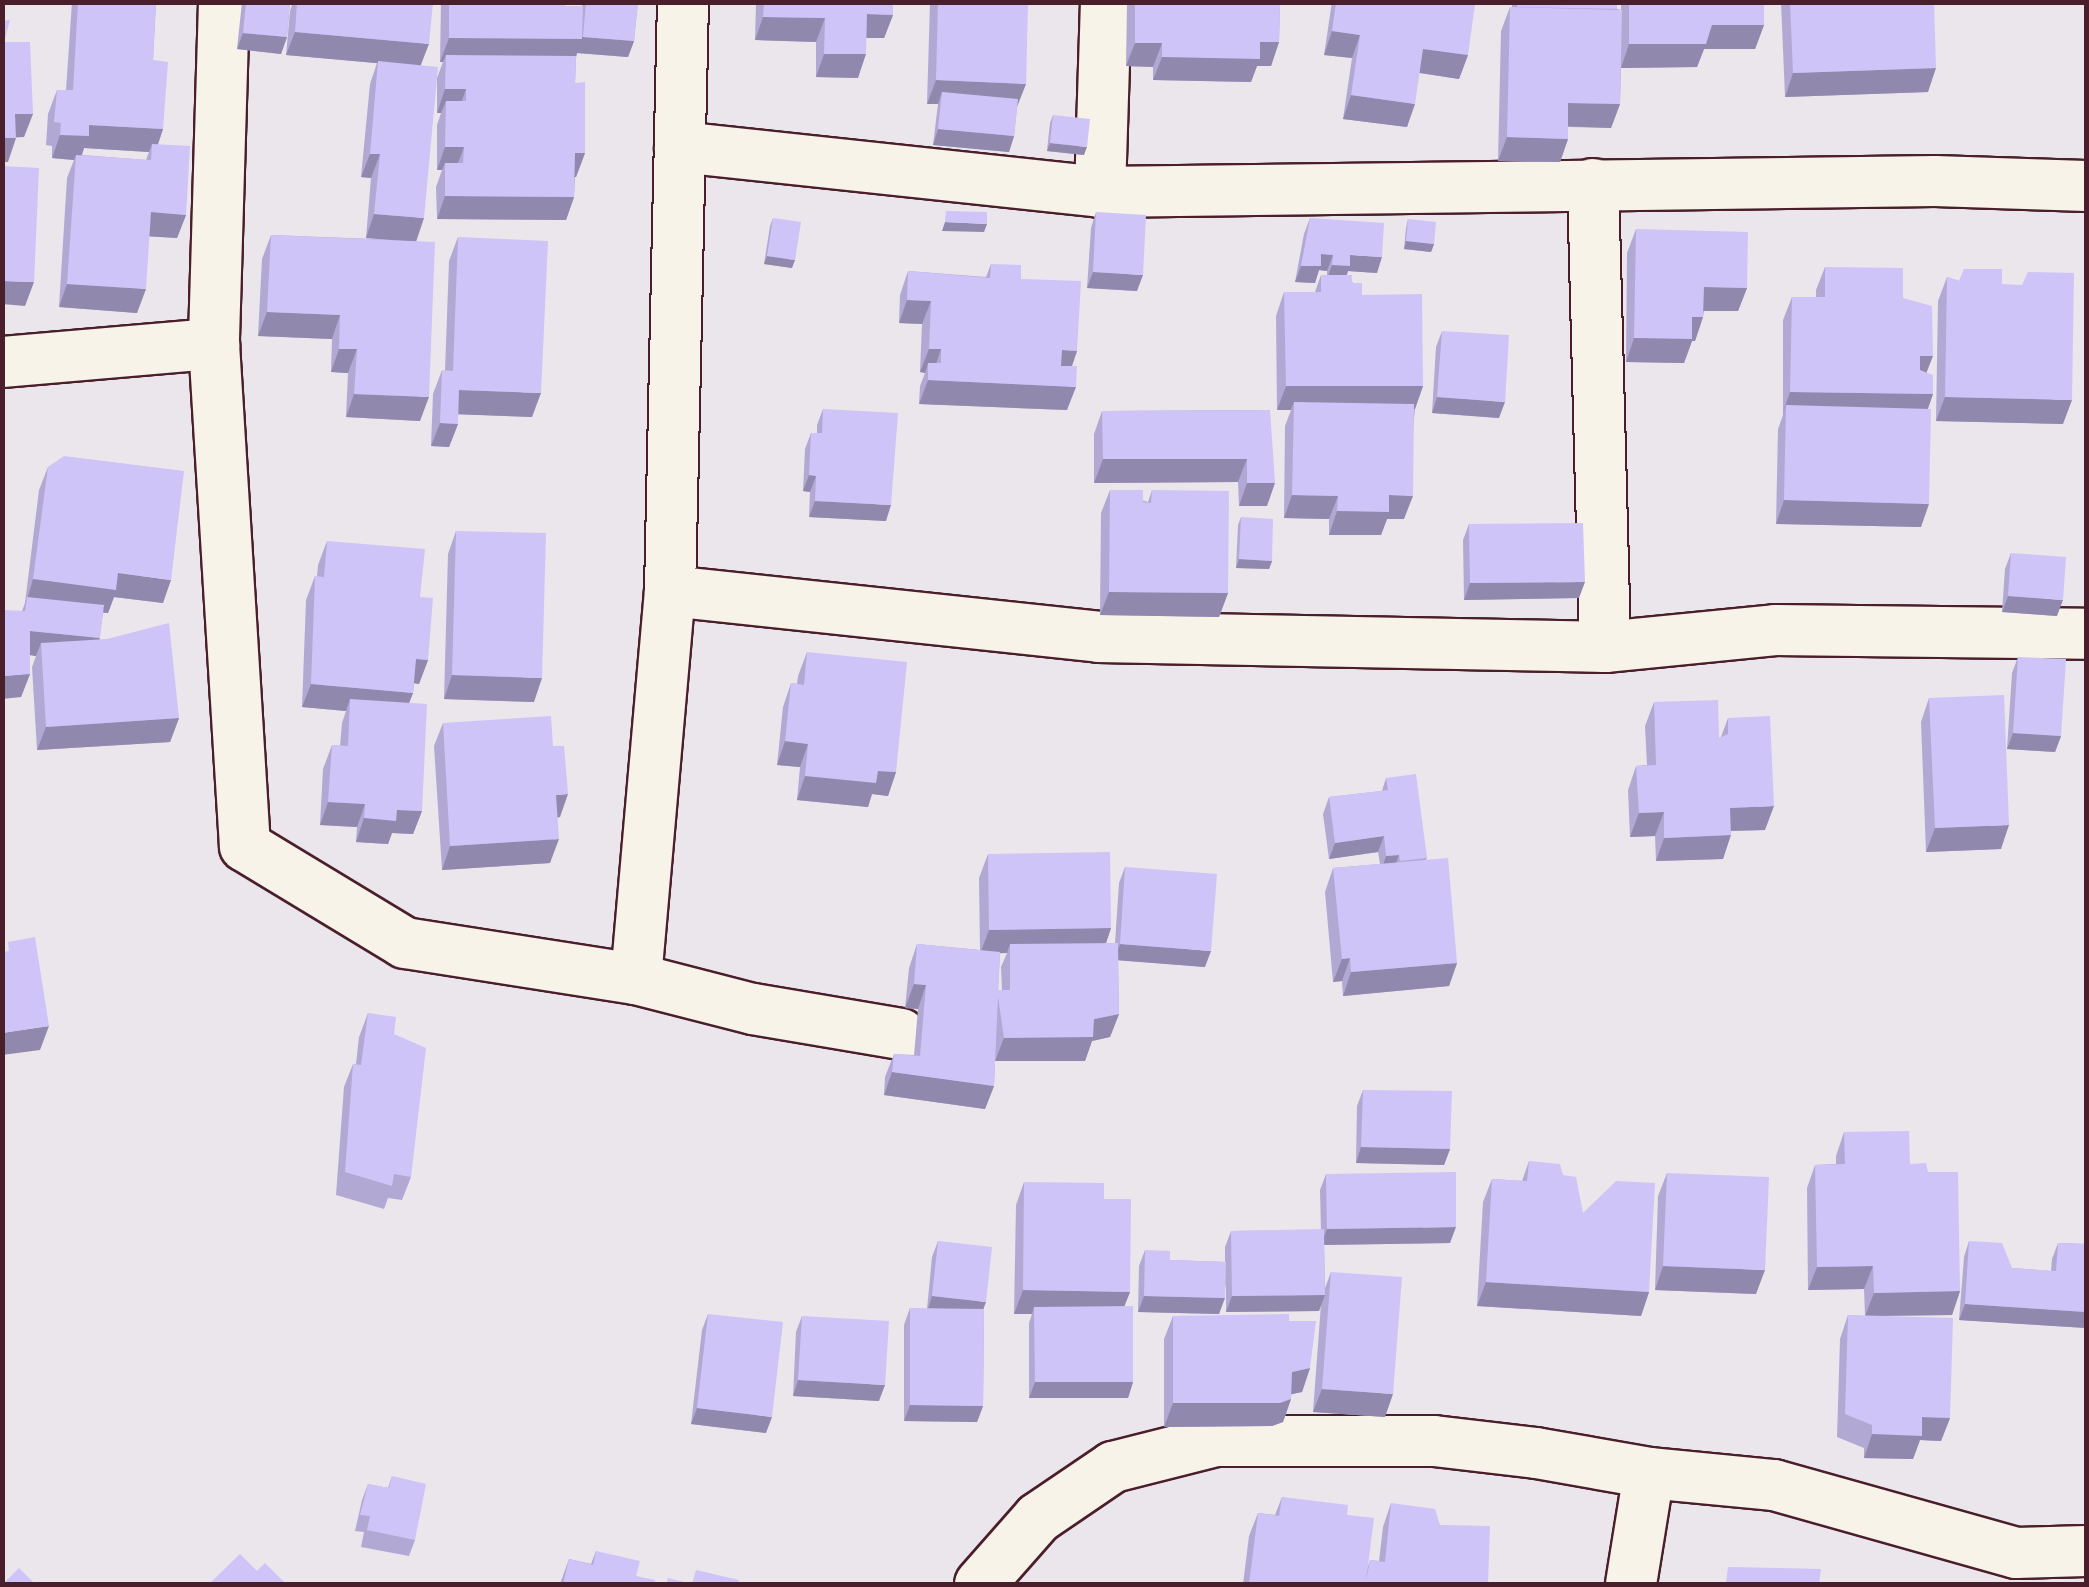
<!DOCTYPE html>
<html>
<head>
<meta charset="utf-8">
<style>
  body { margin:0 }
  #map { position:relative; width:2089px; height:1587px; overflow:hidden; background:#ebe5ec; font-family:Dekko,sans-serif }
  div>[style] { position:absolute }
  .roads { filter:drop-shadow(2px 0 #4a1f2b) drop-shadow(-2px 0 #4a1f2b) drop-shadow(0 2px #4a1f2b) drop-shadow(0 -2px #4a1f2b) }
  .street>* { height:50px; margin:-25px; padding:0 25px; transform-origin:25px; border-radius:25px; background:#f7f3e8 }
  .wall>* { inset:0; background:#b1a9d4 }
  .shaded-wall>* { inset:0; background:#9089ad }
  .building>* { inset:0; background:#cec4f7 }
  span { translate:-50% -50%; white-space:nowrap; text-align:center; line-height:1.15; -webkit-text-stroke:9px #f7f3e8; paint-order:stroke }
  .frame { position:absolute; inset:0; border:5px solid #4a1f2b; pointer-events:none }
</style>
</head>
<body>
<div id="map">
  <div class="roads">
    <div class="street">
      <div style="left:224px;top:2px;width:342px;rotate:91.7deg"></div>
      <div style="left:214px;top:344px;width:503px;rotate:86.47deg"></div>
      <div style="left:245px;top:846px;width:187px;rotate:31.2deg"></div>
      <div style="left:405px;top:943px;width:234px;rotate:8.9deg"></div>
      <div style="left:636px;top:979px;width:389px;rotate:-85deg"></div>
      <div style="left:670px;top:591px;width:589px;rotate:-88.74deg"></div>
      <div style="left:680px;top:147px;width:422px;rotate:6.1deg"></div>
      <div style="left:1100px;top:192px;width:835px;rotate:-0.75deg"></div>
      <div style="left:1935px;top:181px;width:151px;rotate:1.9deg"></div>
      <div style="left:1593px;top:184px;width:463px;rotate:88.5deg"></div>
      <div style="left:1100px;top:192px;width:190px;rotate:-88.2deg"></div>
      <div style="left:2px;top:362px;width:213px;rotate:-4.9deg"></div>
      <div style="left:670px;top:591px;width:431px;rotate:6.1deg"></div>
      <div style="left:1099px;top:637px;width:506px;rotate:1.13deg"></div>
      <div style="left:1605px;top:647px;width:171px;rotate:-5.7deg"></div>
      <div style="left:1775px;top:630px;width:311px;rotate:0.7deg"></div>
      <div style="left:636px;top:979px;width:121px;rotate:14.4deg"></div>
      <div style="left:753px;top:1009px;width:150px;rotate:9.6deg"></div>
      <div style="left:980px;top:1584px;width:88px;rotate:-48.7deg"></div>
      <div style="left:1038px;top:1518px;width:91px;rotate:-34.2deg"></div>
      <div style="left:1113px;top:1467px;width:106px;rotate:-14.2deg"></div>
      <div style="left:1216px;top:1441px;width:218px"></div>
      <div style="left:1434px;top:1441px;width:103px;rotate:6.7deg"></div>
      <div style="left:1536px;top:1453px;width:115px;rotate:10deg"></div>
      <div style="left:1649px;top:1473px;width:126px;rotate:5.5deg"></div>
      <div style="left:1774px;top:1485px;width:251px;rotate:15.7deg"></div>
      <div style="left:2016px;top:1553px;width:70px;rotate:-1.6deg"></div>
      <div style="left:1631px;top:1584px;width:112px;rotate:-80.8deg"></div>
    </div>
  </div>
  <div class="wall">
    <div style="clip-path:polygon(evenodd,72px 2px,156px 2px,153px 60px,163px 129px,158px 144px,186px 215px,177px 238px,149px 236px,137px 313px,59px 307px,67px 178px,74px 160px,52px 158px,52px 146px,46px 145px,48px 114px,57px 90px,66px 90px,72px 2px,84px 148px,149px 152px,146px 160px,82px 155px,84px 148px)"></div>
    <div style="clip-path:polygon(242px 2px,290px 2px,287px 37px,281px 54px,237px 49px)"></div>
    <div style="clip-path:polygon(293px 2px,433px 2px,421px 65px,416px 241px,420px 421px,346px 417px,348px 373px,331px 372px,332px 339px,258px 336px,262px 259px,271px 235px,399px 240px,366px 238px,371px 178px,361px 177px,370px 84px,377px 63px,286px 55px,290px 11px)"></div>
    <div style="clip-path:polygon(441px 2px,565px 2px,565px 6px,582px 6px,582px 2px,638px 2px,634px 41px,628px 57px,577px 53px,576px 58px,575px 83px,585px 153px,576px 177px,575px 177px,574px 197px,566px 220px,437px 219px,436px 187px,442px 170px,437px 170px,437px 125px,441px 113px,437px 113px,437px 78px,443px 62px,440px 62px)"></div>
    <div style="clip-path:polygon(756px 2px,893px 2px,893px 15px,884px 38px,866px 38px,858px 78px,816px 77px,816px 42px,755px 40px)"></div>
    <div style="clip-path:polygon(930px 2px,1028px 2px,1014px 136px,1009px 152px,933px 145px,938px 104px,927px 104px)"></div>
    <div style="clip-path:polygon(1127px 2px,1280px 2px,1279px 42px,1271px 66px,1257px 66px,1251px 82px,1153px 80px,1153px 67px,1126px 66px)"></div>
    <div style="clip-path:polygon(1332px 2px,1467px 2px,1468px 55px,1459px 79px,1419px 73px,1407px 127px,1343px 119px,1352px 58px,1324px 55px)"></div>
    <div style="clip-path:polygon(1512px 2px,1617px 2px,1617px 9px,1621px 10px,1621px 2px,1764px 2px,1764px 25px,1755px 49px,1704px 49px,1697px 67px,1621px 68px,1620px 104px,1611px 128px,1568px 127px,1568px 139px,1560px 162px,1498px 161px,1501px 31px,1510px 7px,1512px 7px)"></div>
    <div style="clip-path:polygon(1781px 2px,1934px 2px,1928px 92px,1785px 97px)"></div>
    <div style="clip-path:polygon(1053px 115px,1084px 155px,1047px 151px,1050px 123px)"></div>
    <div style="clip-path:polygon(1096px 212px,1137px 291px,1087px 288px,1091px 228px)"></div>
    <div style="clip-path:polygon(773px 218px,792px 268px,764px 264px,770px 226px)"></div>
    <div style="clip-path:polygon(1310px 218px,1377px 273px,1348px 271px,1347px 275px,1362px 295px,1423px 386px,1415px 409px,1404px 519px,1387px 519px,1381px 535px,1329px 535px,1329px 519px,1284px 518px,1285px 426px,1291px 410px,1277px 410px,1276px 316px,1284px 292px,1315px 292px,1321px 275px,1327px 275px,1327px 271px,1319px 270px,1315px 283px,1295px 282px,1304px 234px)"></div>
    <div style="clip-path:polygon(1408px 219px,1434px 244px,1431px 252px,1404px 249px,1406px 228px)"></div>
    <div style="clip-path:polygon(1636px 229px,1747px 288px,1738px 311px,1704px 311px,1703px 317px,1695px 341px,1692px 341px,1684px 363px,1626px 362px,1627px 253px)"></div>
    <div style="clip-path:polygon(458px 237px,532px 417px,458px 414px,458px 424px,449px 447px,431px 446px,433px 394px,442px 370px,445px 371px,449px 261px)"></div>
    <div style="clip-path:polygon(991px 264px,1021px 279px,1077px 351px,1072px 366px,1067px 410px,919px 404px,920px 386px,925px 373px,920px 372px,922px 324px,899px 323px,900px 295px,908px 271px,986px 277px)"></div>
    <div style="clip-path:polygon(1825px 267px,1903px 298px,1933px 394px,1928px 408px,1921px 527px,1776px 524px,1778px 429px,1783px 415px,1783px 320px,1792px 297px,1816px 297px,1816px 290px)"></div>
    <div style="clip-path:polygon(1947px 277px,1959px 281px,2002px 284px,2063px 424px,1936px 421px,1938px 301px)"></div>
    <div style="clip-path:polygon(1442px 331px,1499px 418px,1432px 413px,1436px 347px)"></div>
    <div style="clip-path:polygon(823px 409px,886px 521px,809px 517px,810px 492px,803px 491px,805px 449px,811px 433px,817px 433px,817px 425px)"></div>
    <div style="clip-path:polygon(1270px 410px,1267px 506px,1239px 506px,1238px 482px,1094px 483px,1094px 434px,1102px 411px)"></div>
    <div style="clip-path:polygon(48px 467px,163px 603px,114px 597px,108px 613px,103px 613px,99px 639px,179px 718px,170px 742px,37px 750px,32px 667px,36px 656px,30px 655px,30px 674px,21px 697px,22px 611px,25px 603px,39px 490px)"></div>
    <div style="clip-path:polygon(1110px 490px,1148px 502px,1152px 490px,1228px 593px,1219px 617px,1100px 615px,1101px 513px)"></div>
    <div style="clip-path:polygon(1241px 517px,1272px 561px,1269px 569px,1236px 568px,1238px 525px)"></div>
    <div style="clip-path:polygon(1469px 524px,1579px 598px,1464px 600px,1463px 540px)"></div>
    <div style="clip-path:polygon(456px 531px,534px 702px,444px 699px,448px 554px)"></div>
    <div style="clip-path:polygon(327px 541px,420px 597px,428px 660px,419px 684px,414px 683px,413px 693px,409px 703px,422px 811px,413px 834px,392px 833px,388px 844px,356px 842px,357px 827px,320px 825px,323px 769px,332px 745px,340px 746px,342px 723px,346px 711px,302px 707px,306px 600px,315px 576px,317px 577px,318px 565px)"></div>
    <div style="clip-path:polygon(2011px 553px,2057px 616px,2002px 612px,2005px 569px)"></div>
    <div style="clip-path:polygon(807px 652px,896px 772px,888px 796px,872px 794px,868px 807px,797px 800px,800px 767px,777px 765px,783px 707px,791px 683px,797px 684px,798px 676px)"></div>
    <div style="clip-path:polygon(2018px 657px,2061px 736px,2055px 752px,2007px 749px,2012px 673px)"></div>
    <div style="clip-path:polygon(1929px 698px,2001px 849px,1926px 852px,1921px 722px)"></div>
    <div style="clip-path:polygon(1654px 702px,1719px 738px,1721px 737px,1728px 718px,1765px 830px,1731px 831px,1723px 859px,1656px 861px,1655px 836px,1630px 837px,1628px 790px,1636px 766px,1647px 765px,1645px 726px)"></div>
    <div style="clip-path:polygon(443px 723px,553px 746px,560px 817px,557px 818px,550px 863px,442px 870px,434px 746px)"></div>
    <div style="clip-path:polygon(1386px 778px,1427px 858px,1426px 860px,1457px 963px,1449px 986px,1343px 996px,1342px 981px,1333px 982px,1325px 892px,1333px 868px,1380px 864px,1378px 852px,1329px 859px,1323px 814px,1329px 797px,1382px 791px)"></div>
    <div style="clip-path:polygon(evenodd,988px 854px,1111px 928px,1106px 943px,1115px 943px,1119px 883px,1125px 867px,1205px 967px,1118px 960px,1119px 1014px,1110px 1037px,1092px 1041px,1085px 1061px,995px 1061px,994px 1086px,985px 1109px,884px 1095px,885px 1077px,894px 1054px,914px 1055px,918px 1009px,905px 1008px,909px 968px,917px 944px,980px 950px,979px 878px,988px 854px,1000px 953px,1007px 953px,1001px 967px,1002px 990px,998px 990px,1000px 953px)"></div>
    <div style="clip-path:polygon(368px 1013px,394px 1034px,411px 1177px,402px 1200px,388px 1198px,384px 1209px,336px 1195px,344px 1087px,353px 1064px,356px 1064px,359px 1037px)"></div>
    <div style="clip-path:polygon(1363px 1090px,1450px 1149px,1444px 1165px,1356px 1163px,1357px 1106px)"></div>
    <div style="clip-path:polygon(1844px 1132px,1910px 1164px,1960px 1291px,1952px 1315px,1875px 1316px,1950px 1418px,1941px 1441px,1920px 1440px,1913px 1459px,1864px 1458px,1864px 1448px,1837px 1437px,1840px 1339px,1848px 1315px,1865px 1316px,1864px 1289px,1808px 1290px,1807px 1188px,1815px 1165px,1836px 1164px,1836px 1156px)"></div>
    <div style="clip-path:polygon(1529px 1161px,1563px 1175px,1583px 1213px,1649px 1292px,1641px 1316px,1477px 1306px,1483px 1202px,1492px 1179px,1522px 1181px)"></div>
    <div style="clip-path:polygon(1667px 1173px,1756px 1294px,1655px 1290px,1658px 1196px)"></div>
    <div style="clip-path:polygon(1326px 1174px,1450px 1243px,1324px 1245px,1325px 1288px,1331px 1272px,1385px 1417px,1313px 1412px,1321px 1304px,1319px 1311px,1226px 1312px,1226px 1284px,1219px 1314px,1138px 1312px,1139px 1266px,1145px 1250px,1170px 1260px,1225px 1262px,1225px 1247px,1231px 1231px,1321px 1230px,1320px 1190px)"></div>
    <div style="clip-path:polygon(1024px 1182px,1104px 1199px,1130px 1292px,1124px 1306px,1133px 1382px,1128px 1398px,1029px 1398px,1029px 1323px,1032px 1314px,1014px 1314px,1016px 1205px)"></div>
    <div style="clip-path:polygon(938px 1241px,984px 1309px,983px 1406px,977px 1422px,904px 1421px,904px 1325px,910px 1308px,927px 1309px,932px 1257px)"></div>
    <div style="clip-path:polygon(1969px 1241px,2012px 1268px,2051px 1271px,2052px 1259px,2058px 1243px,2086px 1244px,2086px 1328px,1959px 1320px,1964px 1257px)"></div>
    <div style="clip-path:polygon(708px 1314px,766px 1433px,691px 1424px,702px 1330px)"></div>
    <div style="clip-path:polygon(802px 1316px,879px 1401px,793px 1396px,796px 1332px)"></div>
    <div style="clip-path:polygon(1173px 1316px,1289px 1321px,1310px 1368px,1302px 1392px,1291px 1394px,1291px 1399px,1283px 1422px,1272px 1426px,1164px 1427px,1164px 1339px)"></div>
    <div style="clip-path:polygon(392px 1476px,415px 1540px,409px 1556px,361px 1547px,364px 1532px,355px 1531px,362px 1500px,368px 1484px,388px 1488px)"></div>
    <div style="clip-path:polygon(1282px 1497px,1347px 1515px,1367px 1569px,1370px 1560px,1379px 1561px,1383px 1527px,1391px 1503px,1440px 1525px,1488px 1584px,1243px 1584px,1249px 1536px,1258px 1513px,1275px 1515px)"></div>
    <div style="clip-path:polygon(596px 1551px,636px 1576px,654px 1584px,560px 1584px,569px 1559px,591px 1564px)"></div>
  </div>
  <div class="shaded-wall">
    <div style="clip-path:polygon(867px 14px,893px 15px,884px 38px,858px 38px)"></div>
    <div style="clip-path:polygon(763px 17px,825px 18px,816px 42px,755px 40px)"></div>
    <div style="clip-path:polygon(1712px 25px,1764px 25px,1755px 49px,1704px 49px,1697px 67px,1621px 68px,1629px 44px)"></div>
    <div style="clip-path:polygon(1332px 31px,1360px 35px,1352px 58px,1324px 55px)"></div>
    <div style="clip-path:polygon(295px 32px,429px 44px,420px 67px,286px 55px)"></div>
    <div style="clip-path:polygon(243px 33px,287px 37px,281px 54px,237px 49px)"></div>
    <div style="clip-path:polygon(583px 37px,634px 41px,628px 57px,577px 53px,574px 63px,446px 55px,443px 62px,440px 62px,449px 38px)"></div>
    <div style="clip-path:polygon(1260px 42px,1279px 42px,1271px 66px,1257px 66px,1251px 82px,1153px 80px,1162px 57px)"></div>
    <div style="clip-path:polygon(1135px 43px,1162px 43px,1153px 67px,1126px 66px)"></div>
    <div style="clip-path:polygon(1423px 49px,1468px 55px,1459px 79px,1414px 72px)"></div>
    <div style="clip-path:polygon(824px 54px,866px 54px,858px 78px,816px 77px)"></div>
    <div style="clip-path:polygon(1936px 68px,1928px 92px,1785px 97px,1793px 73px)"></div>
    <div style="clip-path:polygon(936px 80px,1026px 84px,1017px 107px,942px 92px,938px 104px,927px 104px)"></div>
    <div style="clip-path:polygon(445px 89px,466px 89px,458px 112px,446px 101px,441px 113px,437px 113px)"></div>
    <div style="clip-path:polygon(1351px 95px,1415px 104px,1407px 127px,1343px 119px)"></div>
    <div style="clip-path:polygon(1568px 103px,1620px 104px,1611px 128px,1560px 126px)"></div>
    <div style="clip-path:polygon(15px 114px,33px 114px,24px 137px,6px 138px)"></div>
    <div style="clip-path:polygon(89px 125px,163px 129px,155px 153px,152px 144px,149px 152px,84px 148px,80px 160px,76px 155px,74px 160px,52px 158px,60px 135px)"></div>
    <div style="clip-path:polygon(938px 129px,1014px 136px,1009px 152px,933px 145px)"></div>
    <div style="clip-path:polygon(1507px 137px,1568px 139px,1560px 162px,1498px 161px)"></div>
    <div style="clip-path:polygon(2px 138px,16px 138px,8px 162px,2px 162px)"></div>
    <div style="clip-path:polygon(1050px 143px,1087px 147px,1084px 155px,1047px 151px)"></div>
    <div style="clip-path:polygon(445px 147px,464px 147px,455px 171px,445px 163px,442px 170px,437px 170px)"></div>
    <div style="clip-path:polygon(575px 153px,585px 153px,576px 177px,566px 177px)"></div>
    <div style="clip-path:polygon(370px 154px,380px 154px,371px 178px,361px 177px)"></div>
    <div style="clip-path:polygon(445px 196px,574px 197px,566px 220px,437px 219px)"></div>
    <div style="clip-path:polygon(151px 212px,186px 215px,177px 238px,142px 236px)"></div>
    <div style="clip-path:polygon(374px 214px,424px 218px,416px 242px,366px 238px)"></div>
    <div style="clip-path:polygon(945px 222px,987px 224px,984px 232px,942px 231px)"></div>
    <div style="clip-path:polygon(1406px 241px,1434px 244px,1431px 252px,1404px 249px)"></div>
    <div style="clip-path:polygon(1321px 254px,1333px 255px,1327px 271px,1319px 270px,1315px 283px,1295px 282px,1301px 266px)"></div>
    <div style="clip-path:polygon(1350px 255px,1382px 257px,1377px 273px,1348px 271px,1344px 282px,1326px 281px,1332px 265px)"></div>
    <div style="clip-path:polygon(767px 256px,795px 260px,792px 268px,764px 264px)"></div>
    <div style="clip-path:polygon(1093px 272px,1143px 275px,1137px 291px,1087px 288px)"></div>
    <div style="clip-path:polygon(2px 281px,34px 282px,25px 306px,2px 304px)"></div>
    <div style="clip-path:polygon(67px 284px,146px 289px,137px 313px,59px 307px)"></div>
    <div style="clip-path:polygon(1704px 287px,1747px 288px,1738px 311px,1695px 311px)"></div>
    <div style="clip-path:polygon(907px 300px,931px 301px,922px 324px,899px 323px)"></div>
    <div style="clip-path:polygon(267px 312px,340px 315px,332px 339px,258px 336px)"></div>
    <div style="clip-path:polygon(1692px 317px,1703px 317px,1695px 341px,1692px 341px,1684px 363px,1626px 362px,1634px 338px)"></div>
    <div style="clip-path:polygon(339px 349px,357px 349px,348px 373px,331px 372px)"></div>
    <div style="clip-path:polygon(929px 349px,941px 349px,933px 373px,928px 363px,925px 373px,920px 372px)"></div>
    <div style="clip-path:polygon(1062px 350px,1077px 351px,1069px 374px,1053px 374px)"></div>
    <div style="clip-path:polygon(1920px 356px,1933px 356px,1924px 379px,1911px 380px)"></div>
    <div style="clip-path:polygon(928px 380px,1076px 387px,1067px 410px,919px 404px)"></div>
    <div style="clip-path:polygon(1286px 386px,1423px 386px,1415px 409px,1294px 402px,1291px 410px,1277px 410px)"></div>
    <div style="clip-path:polygon(459px 390px,541px 393px,532px 417px,450px 414px)"></div>
    <div style="clip-path:polygon(1790px 392px,1933px 394px,1925px 417px,1786px 405px,1782px 415px)"></div>
    <div style="clip-path:polygon(354px 394px,429px 397px,420px 421px,346px 417px)"></div>
    <div style="clip-path:polygon(1437px 397px,1505px 402px,1499px 418px,1432px 413px)"></div>
    <div style="clip-path:polygon(1945px 397px,2072px 400px,2063px 424px,1936px 421px)"></div>
    <div style="clip-path:polygon(440px 423px,458px 424px,449px 447px,431px 446px)"></div>
    <div style="clip-path:polygon(1103px 459px,1247px 459px,1238px 482px,1094px 483px)"></div>
    <div style="clip-path:polygon(809px 475px,816px 476px,810px 492px,803px 491px)"></div>
    <div style="clip-path:polygon(1247px 483px,1275px 483px,1267px 506px,1239px 506px)"></div>
    <div style="clip-path:polygon(1292px 495px,1338px 496px,1329px 519px,1284px 518px)"></div>
    <div style="clip-path:polygon(1389px 495px,1413px 496px,1404px 519px,1387px 519px,1381px 535px,1329px 535px,1337px 511px)"></div>
    <div style="clip-path:polygon(1784px 500px,1929px 504px,1921px 527px,1776px 524px)"></div>
    <div style="clip-path:polygon(815px 501px,891px 505px,886px 521px,809px 517px)"></div>
    <div style="clip-path:polygon(1239px 559px,1272px 561px,1269px 569px,1236px 568px)"></div>
    <div style="clip-path:polygon(118px 573px,171px 580px,163px 603px,114px 597px,108px 613px,26px 603px,33px 579px)"></div>
    <div style="clip-path:polygon(1585px 582px,1579px 598px,1464px 600px,1470px 583px)"></div>
    <div style="clip-path:polygon(1109px 592px,1228px 593px,1219px 617px,1100px 615px)"></div>
    <div style="clip-path:polygon(2008px 596px,2063px 600px,2057px 616px,2002px 612px)"></div>
    <div style="clip-path:polygon(30px 631px,100px 638px,91px 661px,41px 643px,36px 656px,21px 654px)"></div>
    <div style="clip-path:polygon(416px 659px,428px 660px,419px 684px,407px 682px)"></div>
    <div style="clip-path:polygon(30px 674px,21px 697px,2px 699px,2px 676px)"></div>
    <div style="clip-path:polygon(452px 675px,542px 678px,534px 702px,444px 699px)"></div>
    <div style="clip-path:polygon(311px 684px,413px 693px,404px 716px,350px 699px,346px 711px,302px 707px)"></div>
    <div style="clip-path:polygon(179px 718px,170px 742px,37px 750px,46px 727px)"></div>
    <div style="clip-path:polygon(2013px 733px,2061px 736px,2055px 752px,2007px 749px)"></div>
    <div style="clip-path:polygon(785px 741px,808px 744px,800px 767px,777px 765px)"></div>
    <div style="clip-path:polygon(878px 771px,896px 772px,888px 796px,872px 794px,868px 807px,797px 800px,805px 776px)"></div>
    <div style="clip-path:polygon(568px 794px,560px 817px,547px 818px,556px 795px)"></div>
    <div style="clip-path:polygon(328px 802px,365px 804px,357px 827px,320px 825px)"></div>
    <div style="clip-path:polygon(1774px 806px,1765px 830px,1722px 831px,1730px 808px)"></div>
    <div style="clip-path:polygon(397px 810px,422px 811px,413px 834px,392px 833px,388px 844px,356px 842px,364px 818px)"></div>
    <div style="clip-path:polygon(1664px 812px,1655px 836px,1630px 837px,1639px 813px)"></div>
    <div style="clip-path:polygon(2009px 825px,2001px 849px,1926px 852px,1935px 828px)"></div>
    <div style="clip-path:polygon(1731px 835px,1723px 859px,1656px 861px,1664px 838px)"></div>
    <div style="clip-path:polygon(1384px 836px,1378px 852px,1329px 859px,1335px 843px)"></div>
    <div style="clip-path:polygon(559px 839px,550px 863px,442px 870px,450px 846px)"></div>
    <div style="clip-path:polygon(1399px 855px,1393px 871px,1381px 872px,1386px 856px)"></div>
    <div style="clip-path:polygon(1111px 928px,1103px 952px,1010px 944px,1007px 953px,980px 954px,989px 930px)"></div>
    <div style="clip-path:polygon(1120px 944px,1211px 951px,1205px 967px,1114px 960px)"></div>
    <div style="clip-path:polygon(1350px 958px,1342px 981px,1333px 982px,1342px 959px)"></div>
    <div style="clip-path:polygon(1457px 963px,1449px 986px,1343px 996px,1351px 972px)"></div>
    <div style="clip-path:polygon(914px 984px,926px 985px,918px 1009px,905px 1008px)"></div>
    <div style="clip-path:polygon(1119px 1014px,1110px 1037px,1092px 1041px,1085px 1061px,995px 1061px,1004px 1038px)"></div>
    <div style="clip-path:polygon(49px 1026px,40px 1050px,2px 1055px,2px 1033px)"></div>
    <div style="clip-path:polygon(892px 1072px,994px 1086px,985px 1109px,884px 1095px)"></div>
    <div style="clip-path:polygon(1361px 1147px,1450px 1149px,1444px 1165px,1356px 1163px)"></div>
    <div style="clip-path:polygon(1456px 1227px,1450px 1243px,1321px 1245px,1327px 1229px)"></div>
    <div style="clip-path:polygon(1663px 1266px,1765px 1270px,1756px 1294px,1655px 1290px)"></div>
    <div style="clip-path:polygon(1873px 1266px,1864px 1289px,1808px 1290px,1817px 1267px)"></div>
    <div style="clip-path:polygon(1486px 1282px,1649px 1292px,1641px 1316px,1477px 1306px)"></div>
    <div style="clip-path:polygon(1023px 1290px,1130px 1292px,1121px 1315px,1034px 1307px,1032px 1314px,1014px 1314px)"></div>
    <div style="clip-path:polygon(1960px 1291px,1952px 1315px,1865px 1316px,1874px 1293px)"></div>
    <div style="clip-path:polygon(1325px 1295px,1319px 1311px,1226px 1312px,1232px 1296px)"></div>
    <div style="clip-path:polygon(932px 1296px,986px 1302px,980px 1318px,927px 1312px)"></div>
    <div style="clip-path:polygon(1144px 1296px,1225px 1298px,1219px 1314px,1138px 1312px)"></div>
    <div style="clip-path:polygon(1965px 1304px,2086px 1312px,2086px 1328px,1959px 1320px)"></div>
    <div style="clip-path:polygon(1310px 1368px,1302px 1392px,1283px 1396px,1292px 1372px)"></div>
    <div style="clip-path:polygon(798px 1380px,885px 1385px,879px 1401px,793px 1396px)"></div>
    <div style="clip-path:polygon(1035px 1382px,1133px 1382px,1128px 1398px,1029px 1398px)"></div>
    <div style="clip-path:polygon(1322px 1389px,1393px 1394px,1385px 1417px,1313px 1412px)"></div>
    <div style="clip-path:polygon(1291px 1399px,1283px 1422px,1272px 1426px,1164px 1427px,1173px 1403px)"></div>
    <div style="clip-path:polygon(910px 1405px,983px 1406px,977px 1422px,904px 1421px)"></div>
    <div style="clip-path:polygon(697px 1408px,772px 1417px,766px 1433px,691px 1424px)"></div>
    <div style="clip-path:polygon(1922px 1417px,1950px 1418px,1941px 1441px,1920px 1440px,1913px 1459px,1864px 1458px,1872px 1434px)"></div>
  </div>
  <div class="building">
    <div style="clip-path:polygon(78px 2px,156px 2px,153px 60px,168px 62px,163px 129px,89px 125px,89px 136px,60px 135px,61px 123px,54px 122px,57px 90px,73px 90px)"></div>
    <div style="clip-path:polygon(246px 2px,290px 2px,287px 37px,243px 33px)"></div>
    <div style="clip-path:polygon(297px 2px,433px 2px,429px 44px,295px 32px)"></div>
    <div style="clip-path:polygon(449px 2px,565px 2px,565px 6px,583px 6px,582px 39px,449px 38px)"></div>
    <div style="clip-path:polygon(586px 2px,638px 2px,634px 41px,583px 37px)"></div>
    <div style="clip-path:polygon(764px 2px,893px 2px,893px 15px,867px 14px,866px 54px,824px 54px,825px 18px,763px 17px)"></div>
    <div style="clip-path:polygon(938px 2px,1028px 2px,1026px 84px,936px 80px)"></div>
    <div style="clip-path:polygon(1135px 2px,1280px 2px,1279px 42px,1260px 42px,1260px 59px,1162px 57px,1162px 43px,1135px 43px)"></div>
    <div style="clip-path:polygon(1336px 2px,1475px 4px,1468px 55px,1423px 49px,1415px 104px,1351px 95px,1360px 35px,1332px 31px)"></div>
    <div style="clip-path:polygon(1518px 2px,1617px 2px,1617px 9px,1517px 7px)"></div>
    <div style="clip-path:polygon(1629px 2px,1764px 2px,1764px 25px,1712px 25px,1706px 44px,1629px 44px)"></div>
    <div style="clip-path:polygon(1790px 2px,1934px 2px,1936px 68px,1793px 73px)"></div>
    <div style="clip-path:polygon(1510px 7px,1622px 10px,1620px 104px,1568px 103px,1568px 139px,1507px 137px)"></div>
    <div style="clip-path:polygon(10px 20px,4px 42px,30px 42px,33px 114px,15px 114px,16px 138px,2px 138px,2px 21px)"></div>
    <div style="clip-path:polygon(446px 55px,576px 56px,575px 83px,585px 82px,585px 153px,575px 153px,574px 197px,445px 196px,445px 163px,463px 163px,464px 147px,445px 147px,446px 101px,466px 101px,466px 89px,445px 89px)"></div>
    <div style="clip-path:polygon(378px 61px,438px 67px,424px 218px,374px 214px,380px 154px,370px 154px)"></div>
    <div style="clip-path:polygon(942px 92px,1018px 99px,1014px 136px,938px 129px)"></div>
    <div style="clip-path:polygon(1053px 115px,1090px 119px,1087px 147px,1050px 143px)"></div>
    <div style="clip-path:polygon(152px 144px,190px 146px,186px 215px,151px 212px,146px 289px,67px 284px,76px 155px,151px 160px)"></div>
    <div style="clip-path:polygon(2px 166px,39px 168px,34px 282px,2px 281px)"></div>
    <div style="clip-path:polygon(946px 211px,987px 212px,987px 224px,945px 222px)"></div>
    <div style="clip-path:polygon(1096px 212px,1146px 215px,1143px 275px,1093px 272px)"></div>
    <div style="clip-path:polygon(773px 218px,801px 222px,795px 260px,767px 256px)"></div>
    <div style="clip-path:polygon(1310px 218px,1384px 223px,1382px 257px,1350px 255px,1350px 266px,1332px 265px,1333px 255px,1321px 254px,1321px 266px,1301px 266px)"></div>
    <div style="clip-path:polygon(1408px 219px,1436px 222px,1434px 244px,1406px 241px)"></div>
    <div style="clip-path:polygon(1636px 229px,1748px 232px,1747px 288px,1704px 287px,1703px 317px,1692px 317px,1692px 339px,1634px 338px)"></div>
    <div style="clip-path:polygon(271px 235px,435px 242px,429px 397px,354px 394px,357px 349px,339px 349px,340px 315px,267px 312px)"></div>
    <div style="clip-path:polygon(458px 237px,548px 241px,541px 393px,459px 390px,458px 424px,440px 423px,442px 370px,453px 371px)"></div>
    <div style="clip-path:polygon(991px 264px,1021px 265px,1021px 279px,1081px 281px,1077px 351px,1062px 350px,1061px 366px,1077px 366px,1076px 387px,928px 380px,928px 363px,941px 363px,941px 349px,929px 349px,931px 301px,907px 300px,908px 271px,990px 278px)"></div>
    <div style="clip-path:polygon(1825px 267px,1903px 268px,1903px 298px,1932px 306px,1933px 356px,1920px 356px,1920px 370px,1933px 375px,1933px 394px,1790px 392px,1792px 297px,1825px 297px)"></div>
    <div style="clip-path:polygon(1964px 269px,2002px 269px,2002px 284px,2022px 285px,2028px 272px,2074px 273px,2072px 400px,1945px 397px,1947px 277px,1959px 281px)"></div>
    <div style="clip-path:polygon(1321px 275px,1352px 275px,1352px 283px,1362px 283px,1362px 295px,1422px 294px,1423px 386px,1286px 386px,1284px 292px,1321px 292px)"></div>
    <div style="clip-path:polygon(1442px 331px,1509px 335px,1505px 402px,1437px 397px)"></div>
    <div style="clip-path:polygon(1294px 402px,1414px 404px,1413px 496px,1389px 495px,1389px 512px,1337px 511px,1338px 496px,1292px 495px)"></div>
    <div style="clip-path:polygon(1786px 405px,1931px 409px,1929px 504px,1784px 500px)"></div>
    <div style="clip-path:polygon(823px 409px,898px 413px,891px 505px,815px 501px,816px 476px,809px 475px,811px 433px,822px 433px)"></div>
    <div style="clip-path:polygon(1270px 410px,1275px 483px,1247px 483px,1247px 459px,1103px 459px,1102px 411px)"></div>
    <div style="clip-path:polygon(64px 456px,184px 471px,171px 580px,118px 573px,116px 590px,33px 579px,48px 467px)"></div>
    <div style="clip-path:polygon(1110px 490px,1143px 490px,1143px 502px,1151px 503px,1152px 490px,1229px 491px,1228px 593px,1109px 592px)"></div>
    <div style="clip-path:polygon(1241px 517px,1273px 519px,1272px 561px,1239px 559px)"></div>
    <div style="clip-path:polygon(1583px 523px,1585px 582px,1470px 583px,1469px 524px)"></div>
    <div style="clip-path:polygon(456px 531px,546px 533px,542px 678px,452px 675px)"></div>
    <div style="clip-path:polygon(327px 541px,425px 549px,420px 597px,433px 598px,428px 660px,416px 659px,413px 693px,311px 684px,315px 576px,324px 577px)"></div>
    <div style="clip-path:polygon(2011px 553px,2066px 557px,2063px 600px,2008px 596px)"></div>
    <div style="clip-path:polygon(27px 597px,104px 605px,100px 638px,30px 631px,30px 674px,2px 676px,2px 610px,25px 611px)"></div>
    <div style="clip-path:polygon(169px 623px,179px 718px,46px 727px,41px 643px,107px 639px)"></div>
    <div style="clip-path:polygon(807px 652px,907px 662px,896px 772px,878px 771px,876px 783px,805px 776px,808px 744px,785px 741px,791px 683px,804px 685px)"></div>
    <div style="clip-path:polygon(2018px 657px,2066px 659px,2061px 736px,2013px 733px)"></div>
    <div style="clip-path:polygon(2004px 695px,2009px 825px,1935px 828px,1929px 698px)"></div>
    <div style="clip-path:polygon(350px 699px,427px 704px,422px 811px,397px 810px,396px 821px,364px 818px,365px 804px,328px 802px,332px 745px,348px 746px)"></div>
    <div style="clip-path:polygon(1718px 700px,1719px 738px,1728px 734px,1728px 718px,1770px 716px,1774px 806px,1730px 808px,1731px 835px,1664px 838px,1664px 812px,1639px 813px,1636px 766px,1656px 765px,1654px 702px)"></div>
    <div style="clip-path:polygon(551px 716px,553px 746px,564px 746px,568px 794px,556px 795px,559px 839px,450px 846px,443px 723px)"></div>
    <div style="clip-path:polygon(1416px 774px,1427px 858px,1400px 861px,1399px 855px,1386px 856px,1384px 836px,1335px 843px,1329px 797px,1388px 790px,1386px 778px)"></div>
    <div style="clip-path:polygon(1110px 852px,1111px 928px,989px 930px,988px 854px)"></div>
    <div style="clip-path:polygon(1448px 858px,1457px 963px,1351px 972px,1350px 958px,1342px 959px,1333px 868px)"></div>
    <div style="clip-path:polygon(1125px 867px,1217px 874px,1211px 951px,1120px 944px)"></div>
    <div style="clip-path:polygon(35px 937px,49px 1026px,2px 1033px,2px 952px,9px 951px,8px 942px)"></div>
    <div style="clip-path:polygon(1118px 943px,1119px 1014px,1094px 1019px,1093px 1037px,1004px 1038px,997px 990px,1010px 990px,1010px 944px)"></div>
    <div style="clip-path:polygon(917px 944px,1000px 952px,994px 1086px,892px 1072px,894px 1054px,920px 1056px,926px 985px,914px 984px)"></div>
    <div style="clip-path:polygon(368px 1013px,396px 1017px,394px 1034px,426px 1048px,411px 1177px,394px 1174px,392px 1186px,345px 1172px,353px 1064px,361px 1065px)"></div>
    <div style="clip-path:polygon(1363px 1090px,1452px 1091px,1450px 1149px,1361px 1147px)"></div>
    <div style="clip-path:polygon(1909px 1131px,1910px 1164px,1926px 1163px,1928px 1172px,1958px 1172px,1960px 1291px,1874px 1293px,1873px 1266px,1817px 1267px,1815px 1165px,1845px 1164px,1844px 1132px)"></div>
    <div style="clip-path:polygon(1529px 1161px,1560px 1164px,1563px 1175px,1576px 1177px,1583px 1213px,1616px 1181px,1655px 1183px,1649px 1292px,1486px 1282px,1492px 1179px,1527px 1181px)"></div>
    <div style="clip-path:polygon(1456px 1172px,1456px 1227px,1327px 1229px,1326px 1174px)"></div>
    <div style="clip-path:polygon(1667px 1173px,1769px 1177px,1765px 1270px,1663px 1266px)"></div>
    <div style="clip-path:polygon(1024px 1182px,1104px 1183px,1104px 1199px,1131px 1199px,1130px 1292px,1023px 1290px)"></div>
    <div style="clip-path:polygon(1324px 1229px,1325px 1295px,1232px 1296px,1231px 1231px)"></div>
    <div style="clip-path:polygon(938px 1241px,992px 1247px,986px 1302px,932px 1296px)"></div>
    <div style="clip-path:polygon(1969px 1241px,2002px 1243px,2012px 1268px,2056px 1271px,2058px 1243px,2086px 1244px,2086px 1312px,1965px 1304px)"></div>
    <div style="clip-path:polygon(1145px 1250px,1170px 1251px,1170px 1260px,1226px 1262px,1225px 1298px,1144px 1296px)"></div>
    <div style="clip-path:polygon(1331px 1272px,1402px 1277px,1393px 1394px,1322px 1389px)"></div>
    <div style="clip-path:polygon(1133px 1306px,1133px 1382px,1035px 1382px,1034px 1307px)"></div>
    <div style="clip-path:polygon(910px 1308px,984px 1309px,983px 1406px,910px 1405px)"></div>
    <div style="clip-path:polygon(708px 1314px,783px 1322px,772px 1417px,697px 1408px)"></div>
    <div style="clip-path:polygon(1289px 1314px,1289px 1321px,1316px 1321px,1310px 1368px,1292px 1372px,1291px 1399px,1280px 1403px,1173px 1403px,1173px 1316px)"></div>
    <div style="clip-path:polygon(1848px 1315px,1953px 1318px,1950px 1418px,1922px 1417px,1922px 1436px,1872px 1434px,1872px 1425px,1845px 1414px)"></div>
    <div style="clip-path:polygon(802px 1316px,889px 1321px,885px 1385px,798px 1380px)"></div>
    <div style="clip-path:polygon(392px 1476px,426px 1484px,415px 1540px,367px 1530px,370px 1516px,360px 1515px,368px 1484px,389px 1488px)"></div>
    <div style="clip-path:polygon(1282px 1497px,1348px 1505px,1347px 1515px,1374px 1518px,1366px 1581px,1370px 1560px,1385px 1562px,1391px 1503px,1435px 1509px,1440px 1525px,1490px 1526px,1488px 1584px,1249px 1584px,1258px 1513px,1279px 1516px)"></div>
    <div style="clip-path:polygon(596px 1551px,640px 1561px,636px 1576px,655px 1580px,654px 1584px,563px 1584px,569px 1559px,593px 1565px)"></div>
    <div style="clip-path:polygon(240px 1554px,257px 1571px,265px 1563px,286px 1584px,209px 1584px)"></div>
    <div style="clip-path:polygon(1728px 1567px,1821px 1569px,1819px 1584px,1726px 1584px)"></div>
    <div style="clip-path:polygon(19px 1568px,35px 1584px,3px 1584px)"></div>
    <div style="clip-path:polygon(696px 1570px,739px 1580px,738px 1584px,666px 1584px,668px 1578px,692px 1584px)"></div>
  </div>
  <div class="frame"></div>
</div>
</body>
</html>
